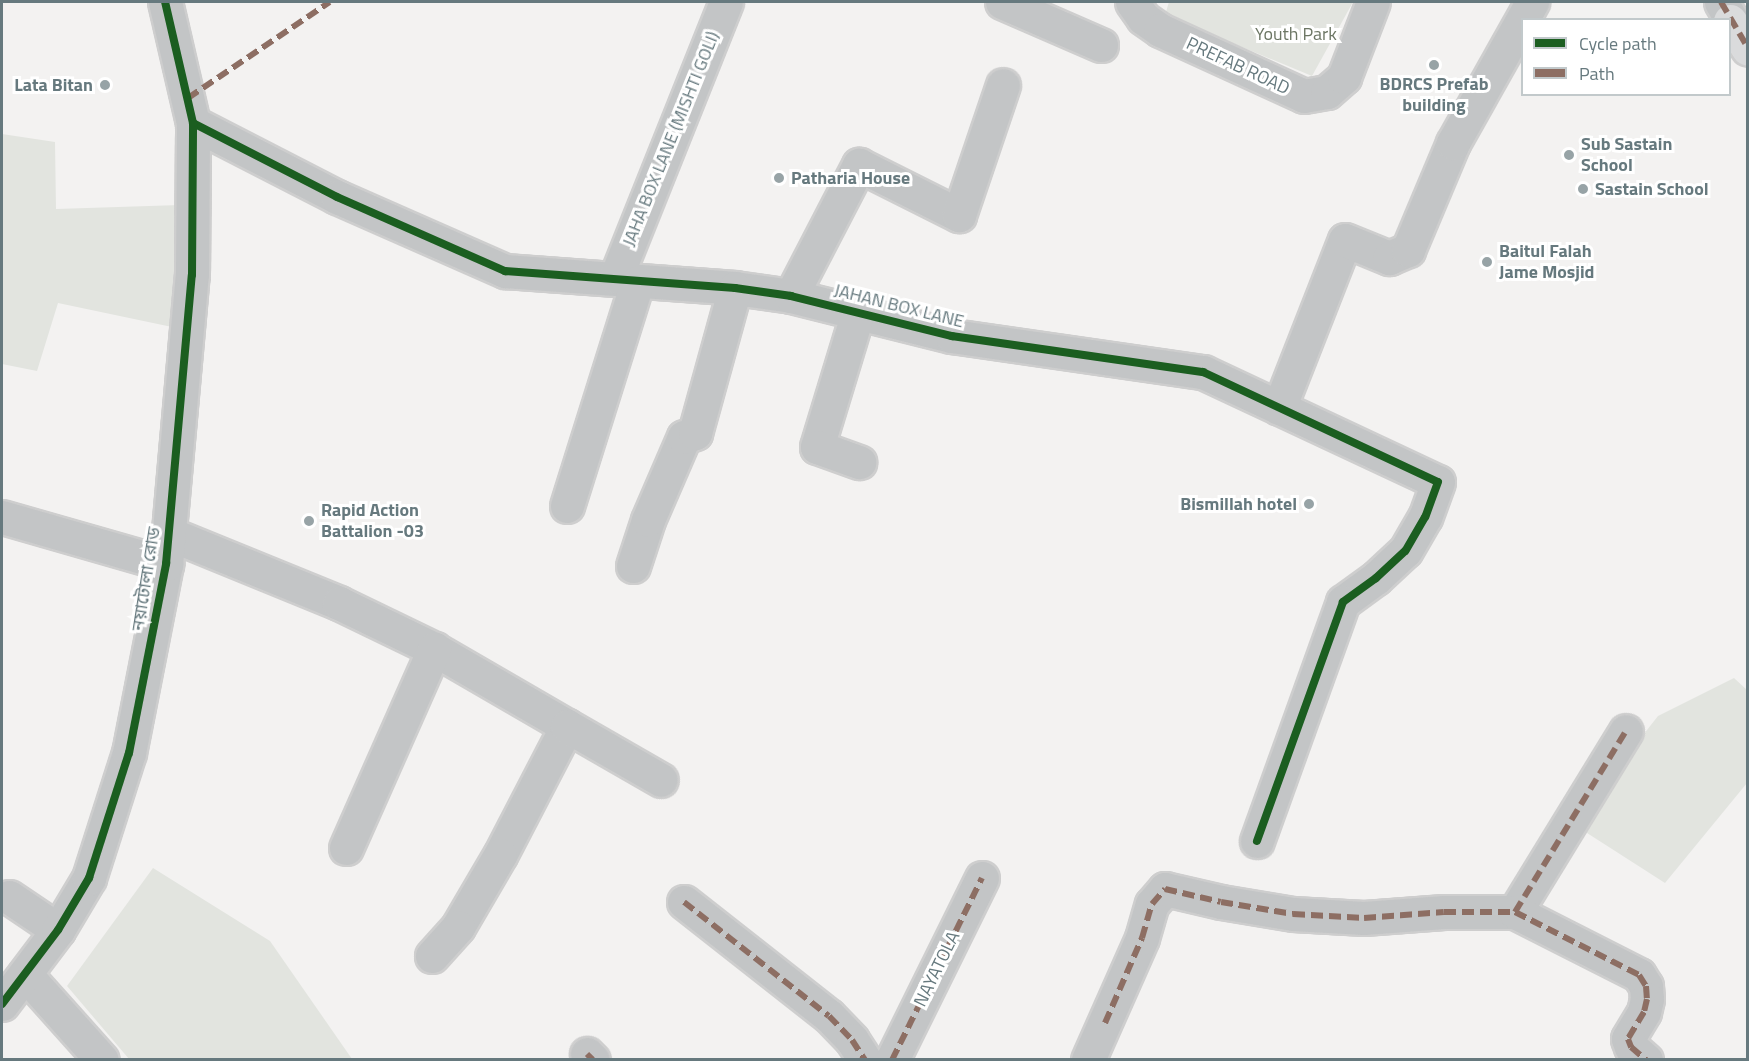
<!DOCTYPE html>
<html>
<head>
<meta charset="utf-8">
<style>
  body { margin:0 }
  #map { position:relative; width:1749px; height:1061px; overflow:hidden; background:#f3f2f1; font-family:"Titillium Web","Noto Sans Bengali",sans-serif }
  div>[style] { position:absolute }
  .green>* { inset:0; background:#e2e4df }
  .roads { filter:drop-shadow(2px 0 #cecece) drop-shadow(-2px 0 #cecece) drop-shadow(0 2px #cecece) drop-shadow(0 -2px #cecece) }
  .minor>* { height:33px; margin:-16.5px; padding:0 16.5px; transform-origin:16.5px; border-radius:16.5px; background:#c3c5c6 }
  .major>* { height:33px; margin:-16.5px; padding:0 16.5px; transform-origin:16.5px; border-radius:16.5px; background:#dadbdc }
  .quiet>* { height:6px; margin-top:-3px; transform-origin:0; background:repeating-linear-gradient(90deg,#8d6e63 0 12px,transparent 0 18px) }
  .cycleway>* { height:8px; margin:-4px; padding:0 4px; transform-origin:4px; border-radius:4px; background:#1b5e20 }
  .dots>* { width:16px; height:16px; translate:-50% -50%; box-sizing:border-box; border:3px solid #fff; border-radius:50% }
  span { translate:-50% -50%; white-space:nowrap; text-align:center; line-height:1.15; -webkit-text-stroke:6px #fff; paint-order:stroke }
  .park-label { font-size:18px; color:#6c7664 }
  .street-label { font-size:18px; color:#66797e }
  .poi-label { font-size:18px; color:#66797e; font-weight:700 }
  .right { translate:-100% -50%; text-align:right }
  .left { translate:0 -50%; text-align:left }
  .frame { position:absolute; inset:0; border:3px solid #66797e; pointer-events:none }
  .legend { position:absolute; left:1521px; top:18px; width:210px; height:78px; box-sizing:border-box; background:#fff; border:2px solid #c2c9cb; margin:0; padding:8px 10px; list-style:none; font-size:18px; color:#66797e }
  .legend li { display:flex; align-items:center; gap:12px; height:30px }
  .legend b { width:30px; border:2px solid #c2c9cb }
</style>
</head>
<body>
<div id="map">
  <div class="green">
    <div style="clip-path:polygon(1169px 2px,1353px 2px,1312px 76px,1165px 15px)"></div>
    <div style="clip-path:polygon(2px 134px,55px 142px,56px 209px,180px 205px,172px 327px,58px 303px,37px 371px,2px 364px)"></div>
    <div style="clip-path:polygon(1734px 678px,1747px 690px,1747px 783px,1665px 883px,1573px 824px,1658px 716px)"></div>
    <div style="clip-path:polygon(153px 868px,270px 941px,352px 1059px,129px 1059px,67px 986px)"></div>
  </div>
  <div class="roads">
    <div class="minor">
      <div style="left:1002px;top:2px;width:108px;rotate:23.5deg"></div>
      <div style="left:1132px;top:2px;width:19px;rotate:55deg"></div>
      <div style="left:1143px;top:18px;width:21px;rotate:35deg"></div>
      <div style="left:1160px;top:30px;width:158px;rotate:24.6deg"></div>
      <div style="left:1304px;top:96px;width:23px;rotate:-10deg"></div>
      <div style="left:1327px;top:92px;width:23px;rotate:-41deg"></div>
      <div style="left:1344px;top:77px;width:80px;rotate:-68.9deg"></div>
      <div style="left:1721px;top:2px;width:51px;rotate:59.4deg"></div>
      <div style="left:193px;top:123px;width:162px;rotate:27.2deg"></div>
      <div style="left:337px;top:197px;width:184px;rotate:23.8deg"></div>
      <div style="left:505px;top:271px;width:231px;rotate:4.2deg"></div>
      <div style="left:735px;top:288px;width:57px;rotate:8.1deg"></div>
      <div style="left:791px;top:296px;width:166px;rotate:14deg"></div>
      <div style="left:952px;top:336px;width:254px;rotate:8.2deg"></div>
      <div style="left:1203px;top:372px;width:259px;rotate:25.1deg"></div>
      <div style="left:1438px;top:482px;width:37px;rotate:110deg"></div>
      <div style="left:1425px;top:517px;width:39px;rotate:120deg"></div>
      <div style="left:1405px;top:551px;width:40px;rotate:137deg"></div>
      <div style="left:1376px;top:578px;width:41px;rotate:144deg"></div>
      <div style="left:1343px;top:602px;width:254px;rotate:109.8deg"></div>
      <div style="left:616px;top:277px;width:296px;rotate:-68.2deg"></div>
      <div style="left:791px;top:296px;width:148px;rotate:-62.6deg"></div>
      <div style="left:859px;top:165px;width:112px;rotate:26.6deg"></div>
      <div style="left:959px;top:215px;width:137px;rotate:-71.3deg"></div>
      <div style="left:858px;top:312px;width:141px;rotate:106.9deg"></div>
      <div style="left:817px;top:447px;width:45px;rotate:19.7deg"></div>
      <div style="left:1279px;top:408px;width:180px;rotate:-68.6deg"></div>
      <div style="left:1345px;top:240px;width:48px;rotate:22.2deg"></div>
      <div style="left:1389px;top:258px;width:21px;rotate:-23deg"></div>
      <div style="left:1408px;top:250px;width:116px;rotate:-67.2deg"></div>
      <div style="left:1453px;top:143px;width:162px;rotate:-60.7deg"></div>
      <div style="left:567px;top:506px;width:234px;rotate:-72.6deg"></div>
      <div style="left:2px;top:517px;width:171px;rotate:16deg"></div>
      <div style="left:170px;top:534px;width:183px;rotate:22.2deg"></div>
      <div style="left:339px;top:603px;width:106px;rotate:25.8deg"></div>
      <div style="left:434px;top:649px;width:154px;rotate:30.1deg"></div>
      <div style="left:567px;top:726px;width:145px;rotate:117.4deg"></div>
      <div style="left:500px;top:855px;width:83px;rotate:120.3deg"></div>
      <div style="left:458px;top:927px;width:39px;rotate:132deg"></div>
      <div style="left:633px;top:566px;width:48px;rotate:-71.9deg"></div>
      <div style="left:648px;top:520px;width:90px;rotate:-66.6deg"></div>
      <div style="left:684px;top:437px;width:12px;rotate:-20deg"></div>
      <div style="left:695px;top:433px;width:150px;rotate:-74.6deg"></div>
      <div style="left:567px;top:726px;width:108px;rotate:29.9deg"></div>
      <div style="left:346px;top:848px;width:218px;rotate:-66.1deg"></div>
      <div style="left:9px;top:897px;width:59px;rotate:34deg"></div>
      <div style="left:684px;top:902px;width:184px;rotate:38.2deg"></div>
      <div style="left:829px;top:1016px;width:33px;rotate:46deg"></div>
      <div style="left:852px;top:1040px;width:24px;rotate:57deg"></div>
      <div style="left:1515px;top:912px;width:212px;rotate:-58.5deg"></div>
      <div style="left:25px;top:974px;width:115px;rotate:48.2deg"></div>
      <div style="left:2px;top:1004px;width:93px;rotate:-52.9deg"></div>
      <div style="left:58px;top:930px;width:61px;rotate:-59.2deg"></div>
      <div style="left:89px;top:878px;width:131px;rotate:-72.3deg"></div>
      <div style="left:129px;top:753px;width:193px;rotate:-78.9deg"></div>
      <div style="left:166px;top:564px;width:290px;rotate:-84.9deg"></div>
      <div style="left:192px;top:275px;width:152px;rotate:-89.6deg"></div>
      <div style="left:193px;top:123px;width:124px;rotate:-103deg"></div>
      <div style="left:587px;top:1054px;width:8px;rotate:45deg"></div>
      <div style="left:892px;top:1060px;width:203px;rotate:-63.7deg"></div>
      <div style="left:1088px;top:1060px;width:133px;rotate:-66.1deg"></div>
      <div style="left:1142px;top:938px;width:35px;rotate:-74deg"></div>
      <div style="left:1152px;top:904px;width:20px;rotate:-49deg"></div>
      <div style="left:1165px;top:889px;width:57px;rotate:13.1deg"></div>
      <div style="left:1221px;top:902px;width:73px;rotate:9.5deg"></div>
      <div style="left:1293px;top:914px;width:71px;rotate:3.2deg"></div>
      <div style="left:1364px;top:918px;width:80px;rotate:-4.3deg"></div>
      <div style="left:1444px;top:912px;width:71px"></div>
      <div style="left:1515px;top:912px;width:139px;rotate:26.9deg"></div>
      <div style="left:1639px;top:975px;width:13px;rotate:58deg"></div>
      <div style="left:1646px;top:986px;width:13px;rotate:86deg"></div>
      <div style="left:1647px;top:999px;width:13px;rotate:103deg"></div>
      <div style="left:1644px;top:1012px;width:31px;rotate:121deg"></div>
      <div style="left:1628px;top:1039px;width:9px;rotate:69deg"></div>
      <div style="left:1631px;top:1047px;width:20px;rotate:41deg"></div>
    </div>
    <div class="major">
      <div style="left:1730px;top:21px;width:33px;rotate:57deg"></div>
    </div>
  </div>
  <div class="quiet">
    <div style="left:1721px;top:2px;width:53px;rotate:59.6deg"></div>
    <div style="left:188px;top:98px;width:171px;rotate:-34.1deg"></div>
    <div style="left:684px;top:902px;width:184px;rotate:38.2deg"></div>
    <div style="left:829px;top:1016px;width:33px;rotate:46deg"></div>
    <div style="left:852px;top:1040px;width:24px;rotate:57deg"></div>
    <div style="left:1515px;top:912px;width:212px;rotate:-58.5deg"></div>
    <div style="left:1105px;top:1023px;width:93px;rotate:-66.5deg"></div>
    <div style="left:1142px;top:938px;width:35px;rotate:-74deg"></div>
    <div style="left:1152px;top:904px;width:20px;rotate:-49deg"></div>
    <div style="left:1165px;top:889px;width:57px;rotate:13.1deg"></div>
    <div style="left:1221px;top:902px;width:73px;rotate:9.5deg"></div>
    <div style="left:1293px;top:914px;width:71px;rotate:3.2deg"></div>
    <div style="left:1364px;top:918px;width:80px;rotate:-4.3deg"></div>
    <div style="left:1444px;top:912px;width:71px"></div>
    <div style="left:1515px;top:912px;width:139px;rotate:26.9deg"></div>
    <div style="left:1639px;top:975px;width:13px;rotate:58deg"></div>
    <div style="left:1646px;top:986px;width:13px;rotate:86deg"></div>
    <div style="left:1647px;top:999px;width:13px;rotate:103deg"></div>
    <div style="left:1644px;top:1012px;width:31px;rotate:121deg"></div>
    <div style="left:1628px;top:1039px;width:9px;rotate:69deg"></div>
    <div style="left:1631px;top:1047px;width:20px;rotate:41deg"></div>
    <div style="left:587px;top:1054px;width:8px;rotate:45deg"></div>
    <div style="left:892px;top:1060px;width:203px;rotate:-63.7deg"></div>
  </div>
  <div class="cycleway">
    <div style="left:193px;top:123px;width:162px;rotate:27.2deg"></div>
    <div style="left:337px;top:197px;width:184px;rotate:23.8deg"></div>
    <div style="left:505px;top:271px;width:231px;rotate:4.2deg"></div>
    <div style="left:735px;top:288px;width:57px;rotate:8.1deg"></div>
    <div style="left:791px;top:296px;width:166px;rotate:14deg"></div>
    <div style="left:952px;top:336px;width:254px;rotate:8.2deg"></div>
    <div style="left:1203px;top:372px;width:259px;rotate:25.1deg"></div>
    <div style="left:1438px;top:482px;width:37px;rotate:110deg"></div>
    <div style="left:1425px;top:517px;width:39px;rotate:120deg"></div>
    <div style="left:1405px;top:551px;width:40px;rotate:137deg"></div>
    <div style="left:1376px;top:578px;width:41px;rotate:144deg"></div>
    <div style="left:1343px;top:602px;width:254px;rotate:109.8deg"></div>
    <div style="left:2px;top:1004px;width:93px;rotate:-52.9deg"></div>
    <div style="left:58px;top:930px;width:61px;rotate:-59.2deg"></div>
    <div style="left:89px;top:878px;width:131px;rotate:-72.3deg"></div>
    <div style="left:129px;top:753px;width:193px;rotate:-78.9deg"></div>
    <div style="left:166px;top:564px;width:290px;rotate:-84.9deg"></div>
    <div style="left:192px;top:275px;width:152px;rotate:-89.6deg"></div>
    <div style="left:193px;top:123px;width:124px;rotate:-103deg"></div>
  </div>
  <div class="dots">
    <div style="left:1434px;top:65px;background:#97a3a6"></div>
    <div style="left:105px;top:85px;background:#97a3a6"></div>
    <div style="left:1569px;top:155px;background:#97a3a6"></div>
    <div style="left:779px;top:178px;background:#97a3a6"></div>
    <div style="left:1583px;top:189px;background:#97a3a6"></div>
    <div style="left:1487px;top:262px;background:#97a3a6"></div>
    <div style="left:1309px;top:504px;background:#97a3a6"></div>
    <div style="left:309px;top:521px;background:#97a3a6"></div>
  </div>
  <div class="park-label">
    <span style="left:1296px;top:34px">Youth Park</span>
  </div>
  <div class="street-label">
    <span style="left:1238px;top:66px;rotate:25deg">PREFAB ROAD</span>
    <span style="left:671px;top:139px;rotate:-68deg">JAHA BOX LANE (MISHTI GOLI)</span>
    <span style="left:899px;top:306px;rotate:14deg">JAHAN BOX LANE</span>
    <span style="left:146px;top:579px;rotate:-81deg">নয়াটোলা রোড</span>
    <span style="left:937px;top:969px;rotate:-64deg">NAYATOLA</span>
  </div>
  <div class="poi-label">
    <span class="right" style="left:93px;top:85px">Lata Bitan</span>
    <span style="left:1434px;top:95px">BDRCS Prefab<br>building</span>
    <span class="left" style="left:1581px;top:155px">Sub Sastain<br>School</span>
    <span class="left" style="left:791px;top:178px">Patharia House</span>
    <span class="left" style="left:1595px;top:189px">Sastain School</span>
    <span class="left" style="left:1499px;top:262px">Baitul Falah<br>Jame Mosjid</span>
    <span class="right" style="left:1297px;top:504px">Bismillah hotel</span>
    <span class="left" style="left:321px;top:521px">Rapid Action<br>Battalion -03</span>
  </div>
  <div class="frame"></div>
  <ul class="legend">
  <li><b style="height:8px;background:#1b5e20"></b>Cycle path</li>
  <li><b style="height:8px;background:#8d6e63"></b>Path</li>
  </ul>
</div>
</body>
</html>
